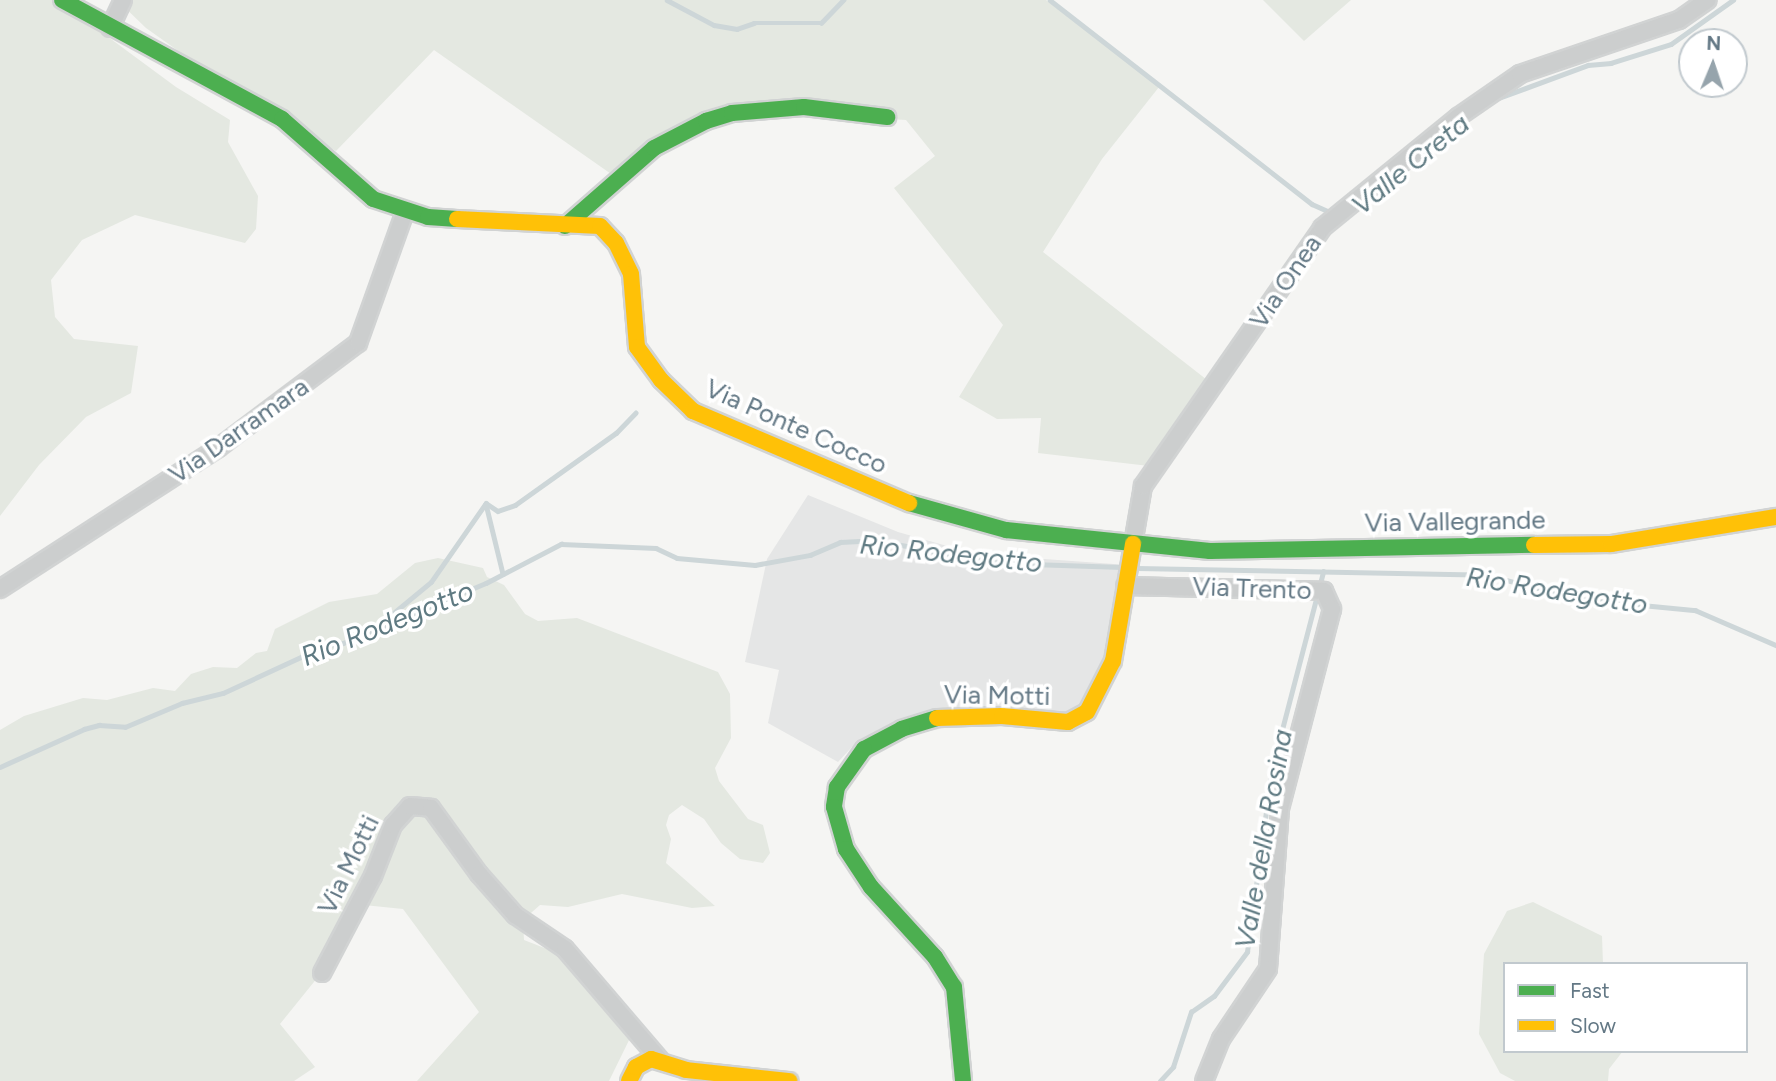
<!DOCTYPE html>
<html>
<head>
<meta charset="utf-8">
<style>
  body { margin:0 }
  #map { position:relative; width:1776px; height:1081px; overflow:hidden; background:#f5f5f3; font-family:Figtree,sans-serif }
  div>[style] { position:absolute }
  .built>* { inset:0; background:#e5e6e6 }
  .green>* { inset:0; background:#e4e8e1 }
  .stream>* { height:4.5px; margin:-2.25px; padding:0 2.25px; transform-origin:2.25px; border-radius:2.25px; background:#cdd6d8 }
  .roads { filter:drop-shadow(2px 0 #d1d3d3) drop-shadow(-2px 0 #d1d3d3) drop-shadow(0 2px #d1d3d3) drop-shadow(0 -2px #d1d3d3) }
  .street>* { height:16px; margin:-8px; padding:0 8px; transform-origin:8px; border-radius:8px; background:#cccece }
  .fast>* { height:16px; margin:-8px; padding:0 8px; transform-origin:8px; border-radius:8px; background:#4caf50 }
  .slow>* { height:16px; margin:-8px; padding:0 8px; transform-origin:8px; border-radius:8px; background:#ffc107 }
  span { translate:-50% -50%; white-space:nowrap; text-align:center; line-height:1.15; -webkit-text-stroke:7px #fff; paint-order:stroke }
  .street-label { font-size:26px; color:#637885 }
  .water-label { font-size:28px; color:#5f7a82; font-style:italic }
  .legend { position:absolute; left:1503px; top:962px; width:245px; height:91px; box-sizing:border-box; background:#fff; border:2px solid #c1c9ce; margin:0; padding:9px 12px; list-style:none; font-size:21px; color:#637885 }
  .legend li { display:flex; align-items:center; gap:14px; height:35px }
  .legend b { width:35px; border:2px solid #c1c9ce }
  .north { position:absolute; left:1678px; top:28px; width:70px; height:70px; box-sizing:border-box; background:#fff; border:2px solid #c1c9ce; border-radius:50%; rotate:2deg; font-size:19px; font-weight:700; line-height:28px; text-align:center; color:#637885 }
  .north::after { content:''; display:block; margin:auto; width:24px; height:32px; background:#96a4ac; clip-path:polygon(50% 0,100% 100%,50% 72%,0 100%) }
</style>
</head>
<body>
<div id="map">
  <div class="built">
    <div style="clip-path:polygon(808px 495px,898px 532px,975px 554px,1128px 565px,1090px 713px,1008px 715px,852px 747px,838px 762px,768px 723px,779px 670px,745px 662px,767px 559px)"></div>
  </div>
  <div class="green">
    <div style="clip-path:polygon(0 0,58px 0,176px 87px,230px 120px,228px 142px,258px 196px,256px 229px,245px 243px,135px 215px,82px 240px,51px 280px,55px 317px,74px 339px,138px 346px,131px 393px,86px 417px,39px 465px,0 516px)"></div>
    <div style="clip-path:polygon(117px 0,1046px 0,1159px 87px,1102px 159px,1043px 252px,1211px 383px,1149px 466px,1038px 453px,1041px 418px,997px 419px,959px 397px,1003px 325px,894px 188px,935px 156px,906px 120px,787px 113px,691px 131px,614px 176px,434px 50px,336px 151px,222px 82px,146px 28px)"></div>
    <div style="clip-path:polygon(1263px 0,1351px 0,1304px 41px)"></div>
    <div style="clip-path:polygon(438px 558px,483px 568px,487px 577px,504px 585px,525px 614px,538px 621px,577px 618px,718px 672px,730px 694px,731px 738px,715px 768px,719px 781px,748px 819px,763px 825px,770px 853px,763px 863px,740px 859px,721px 843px,704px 819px,682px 805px,669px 815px,666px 825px,671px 839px,666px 863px,715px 906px,692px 908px,622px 894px,568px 907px,540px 905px,523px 920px,524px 940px,583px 963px,635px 1028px,609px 1081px,417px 1081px,479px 1012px,403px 909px,354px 904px,322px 972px,280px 1024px,315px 1067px,294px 1081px,0 1081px,0 730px,24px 716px,83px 698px,107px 700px,153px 688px,175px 691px,191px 674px,213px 667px,237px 668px,256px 653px,267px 651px,275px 629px,329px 602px,377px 594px,415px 563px)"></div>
    <div style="clip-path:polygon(1533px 902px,1602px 936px,1603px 964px,1505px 964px,1505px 1051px,1623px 1051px,1609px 1069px,1608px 1081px,1515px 1081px,1500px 1073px,1479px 1034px,1484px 954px,1507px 911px)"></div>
  </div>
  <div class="stream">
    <div style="left:667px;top:0;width:53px;rotate:28deg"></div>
    <div style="left:714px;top:25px;width:23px;rotate:10deg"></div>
    <div style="left:737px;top:29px;width:18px;rotate:-19deg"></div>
    <div style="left:754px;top:23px;width:67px"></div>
    <div style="left:821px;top:23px;width:32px;rotate:-46deg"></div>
    <div style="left:1050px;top:0;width:332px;rotate:37.9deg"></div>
    <div style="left:1312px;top:204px;width:24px;rotate:24deg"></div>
    <div style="left:1496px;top:99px;width:98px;rotate:-20.3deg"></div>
    <div style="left:1588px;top:65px;width:23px;rotate:-5deg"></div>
    <div style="left:1611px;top:63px;width:63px;rotate:-17.6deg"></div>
    <div style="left:1671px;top:44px;width:76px;rotate:-35.4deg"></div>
    <div style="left:486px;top:503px;width:14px;rotate:34deg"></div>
    <div style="left:498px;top:511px;width:18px;rotate:-19deg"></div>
    <div style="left:515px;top:505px;width:124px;rotate:-35.5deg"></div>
    <div style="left:616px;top:433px;width:28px;rotate:-46deg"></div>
    <div style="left:486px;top:504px;width:72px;rotate:76.3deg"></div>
    <div style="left:1137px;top:568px;width:350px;rotate:1.1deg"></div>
    <div style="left:1487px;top:575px;width:96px;rotate:14.5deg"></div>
    <div style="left:1580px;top:599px;width:116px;rotate:5.5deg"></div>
    <div style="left:1695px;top:610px;width:88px;rotate:23.4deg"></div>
    <div style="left:379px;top:625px;width:67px;rotate:-39.6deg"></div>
    <div style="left:431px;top:582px;width:96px;rotate:-55.2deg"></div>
    <div style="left:0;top:767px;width:92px;rotate:-24.3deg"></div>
    <div style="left:84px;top:729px;width:16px;rotate:-15deg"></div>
    <div style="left:99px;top:725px;width:26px;rotate:4deg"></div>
    <div style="left:125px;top:727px;width:62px;rotate:-22.8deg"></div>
    <div style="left:182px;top:703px;width:42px;rotate:-13.7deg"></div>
    <div style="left:223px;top:693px;width:115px;rotate:-24.8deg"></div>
    <div style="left:327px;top:645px;width:16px;rotate:-7deg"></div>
    <div style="left:343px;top:643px;width:155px;rotate:-22.8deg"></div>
    <div style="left:486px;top:583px;width:85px;rotate:-27.5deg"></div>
    <div style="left:561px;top:544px;width:95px;rotate:2.4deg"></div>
    <div style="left:656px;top:548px;width:23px;rotate:25deg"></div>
    <div style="left:677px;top:558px;width:78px;rotate:5.1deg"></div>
    <div style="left:755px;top:565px;width:56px;rotate:-10.3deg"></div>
    <div style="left:810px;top:555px;width:33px;rotate:-23deg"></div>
    <div style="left:840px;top:542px;width:34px;rotate:-3deg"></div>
    <div style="left:874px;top:540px;width:127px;rotate:10.4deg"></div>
    <div style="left:999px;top:563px;width:123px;rotate:1.9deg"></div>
    <div style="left:1160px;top:1081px;width:19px;rotate:-47deg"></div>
    <div style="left:1173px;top:1067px;width:58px;rotate:-71.9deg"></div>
    <div style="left:1191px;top:1012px;width:28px;rotate:-35deg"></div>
    <div style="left:1214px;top:996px;width:55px;rotate:-53.1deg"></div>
    <div style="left:1247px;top:952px;width:186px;rotate:-82.3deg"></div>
    <div style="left:1272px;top:768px;width:203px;rotate:-75.4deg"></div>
  </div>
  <div class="roads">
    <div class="street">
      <div style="left:110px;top:28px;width:31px;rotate:-65deg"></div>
      <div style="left:1133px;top:544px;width:59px;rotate:-80.2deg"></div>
      <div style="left:1143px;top:486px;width:314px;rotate:-55.2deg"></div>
      <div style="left:1322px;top:228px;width:176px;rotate:-39.2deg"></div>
      <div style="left:1458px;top:117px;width:75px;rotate:-34.7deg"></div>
      <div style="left:1520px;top:74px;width:168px;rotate:-18.8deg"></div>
      <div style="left:1679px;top:20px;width:35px;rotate:-35deg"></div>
      <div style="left:1125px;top:586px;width:199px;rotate:1.4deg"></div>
      <div style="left:1324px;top:591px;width:20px;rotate:66deg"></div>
      <div style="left:1332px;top:609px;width:207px;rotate:104.6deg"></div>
      <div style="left:1280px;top:809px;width:160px;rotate:94.3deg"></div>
      <div style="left:1268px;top:969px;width:84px;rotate:123.9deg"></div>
      <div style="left:1221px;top:1039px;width:45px;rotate:112deg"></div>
      <div style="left:0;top:589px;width:260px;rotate:-32.9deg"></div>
      <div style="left:218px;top:448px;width:175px;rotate:-36.9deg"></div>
      <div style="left:358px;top:343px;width:139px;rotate:-70.3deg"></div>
      <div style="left:322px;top:973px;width:110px;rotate:-62.3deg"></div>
      <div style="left:373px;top:876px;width:55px;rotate:-68.6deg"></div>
      <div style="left:393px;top:825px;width:25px;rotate:-48deg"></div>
      <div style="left:410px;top:806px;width:21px;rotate:5deg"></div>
      <div style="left:431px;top:808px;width:82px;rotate:54deg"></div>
      <div style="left:479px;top:874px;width:55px;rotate:48.7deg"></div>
      <div style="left:515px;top:915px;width:60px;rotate:34.2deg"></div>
      <div style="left:565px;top:949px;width:146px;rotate:49.4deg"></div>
    </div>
    <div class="fast">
      <div style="left:62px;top:0;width:250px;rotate:28.4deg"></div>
      <div style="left:282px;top:119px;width:121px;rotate:41.3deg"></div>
      <div style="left:373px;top:199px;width:58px;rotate:18.1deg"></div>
      <div style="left:428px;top:217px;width:29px;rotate:4deg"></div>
      <div style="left:565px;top:226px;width:118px;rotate:-41.2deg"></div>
      <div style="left:654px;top:148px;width:59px;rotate:-27.4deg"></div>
      <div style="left:706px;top:121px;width:27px;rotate:-17deg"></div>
      <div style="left:732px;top:113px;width:72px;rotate:-4.8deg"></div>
      <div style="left:804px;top:107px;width:84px;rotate:6.9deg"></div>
      <div style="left:909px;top:503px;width:101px;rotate:15.6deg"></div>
      <div style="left:1006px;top:530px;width:205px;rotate:5.9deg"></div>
      <div style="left:1210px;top:551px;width:324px;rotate:-1.1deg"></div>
      <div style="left:937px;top:718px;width:37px;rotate:163deg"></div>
      <div style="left:902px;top:729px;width:43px;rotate:152.2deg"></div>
      <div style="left:864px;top:749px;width:47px;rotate:125.4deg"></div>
      <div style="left:837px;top:787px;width:20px;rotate:99deg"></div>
      <div style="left:834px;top:807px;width:44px;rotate:74.1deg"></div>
      <div style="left:846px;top:849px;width:45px;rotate:56.7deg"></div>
      <div style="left:871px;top:887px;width:95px;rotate:47.6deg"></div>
      <div style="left:935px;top:957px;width:36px;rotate:58deg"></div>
      <div style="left:954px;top:987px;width:94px;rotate:84.5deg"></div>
    </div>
    <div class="slow">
      <div style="left:457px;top:219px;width:143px;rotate:2.8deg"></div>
      <div style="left:600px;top:226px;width:23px;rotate:47deg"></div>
      <div style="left:616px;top:243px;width:34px;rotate:64deg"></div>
      <div style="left:631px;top:274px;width:73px;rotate:85.3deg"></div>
      <div style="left:637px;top:347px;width:41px;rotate:54deg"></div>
      <div style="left:661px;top:380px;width:45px;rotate:44.1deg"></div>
      <div style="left:693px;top:411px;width:235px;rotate:23.1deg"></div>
      <div style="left:1534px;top:545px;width:77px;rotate:-0.7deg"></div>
      <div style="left:1611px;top:544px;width:167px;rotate:-9.3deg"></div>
      <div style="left:937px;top:718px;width:65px;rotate:-1.8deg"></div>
      <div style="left:1002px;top:716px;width:66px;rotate:5.2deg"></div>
      <div style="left:1068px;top:722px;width:21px;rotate:-28deg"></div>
      <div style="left:1087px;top:712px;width:57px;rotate:-63deg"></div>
      <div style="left:1113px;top:661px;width:119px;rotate:-80.3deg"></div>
      <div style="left:629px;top:1081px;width:16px;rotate:-63deg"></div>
      <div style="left:636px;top:1067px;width:17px;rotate:-28deg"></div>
      <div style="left:651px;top:1059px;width:37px;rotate:17deg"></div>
      <div style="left:686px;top:1070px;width:104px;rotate:6.1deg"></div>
    </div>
  </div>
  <div class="street-label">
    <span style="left:1286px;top:282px;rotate:-56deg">Via Onea</span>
    <span style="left:796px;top:427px;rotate:24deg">Via Ponte Cocco</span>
    <span style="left:239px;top:431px;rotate:-35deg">Via Darramara</span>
    <span style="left:1455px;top:522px;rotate:-1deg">Via Vallegrande</span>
    <span style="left:1252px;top:589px;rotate:2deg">Via Trento</span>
    <span style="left:997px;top:696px;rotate:1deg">Via Motti</span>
    <span style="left:349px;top:865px;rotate:-64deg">Via Motti</span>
  </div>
  <div class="water-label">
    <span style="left:1410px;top:164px;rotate:-39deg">Valle Creta</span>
    <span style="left:951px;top:553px;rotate:6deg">Rio Rodegotto</span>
    <span style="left:1557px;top:590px;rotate:9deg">Rio Rodegotto</span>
    <span style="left:387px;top:623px;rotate:-22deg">Rio Rodegotto</span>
    <span style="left:1263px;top:839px;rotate:-80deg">Valle della Rosina</span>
  </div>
  <ul class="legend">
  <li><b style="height:9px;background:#4caf50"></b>Fast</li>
  <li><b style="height:9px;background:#ffc107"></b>Slow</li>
  </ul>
  <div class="north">N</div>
</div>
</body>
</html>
